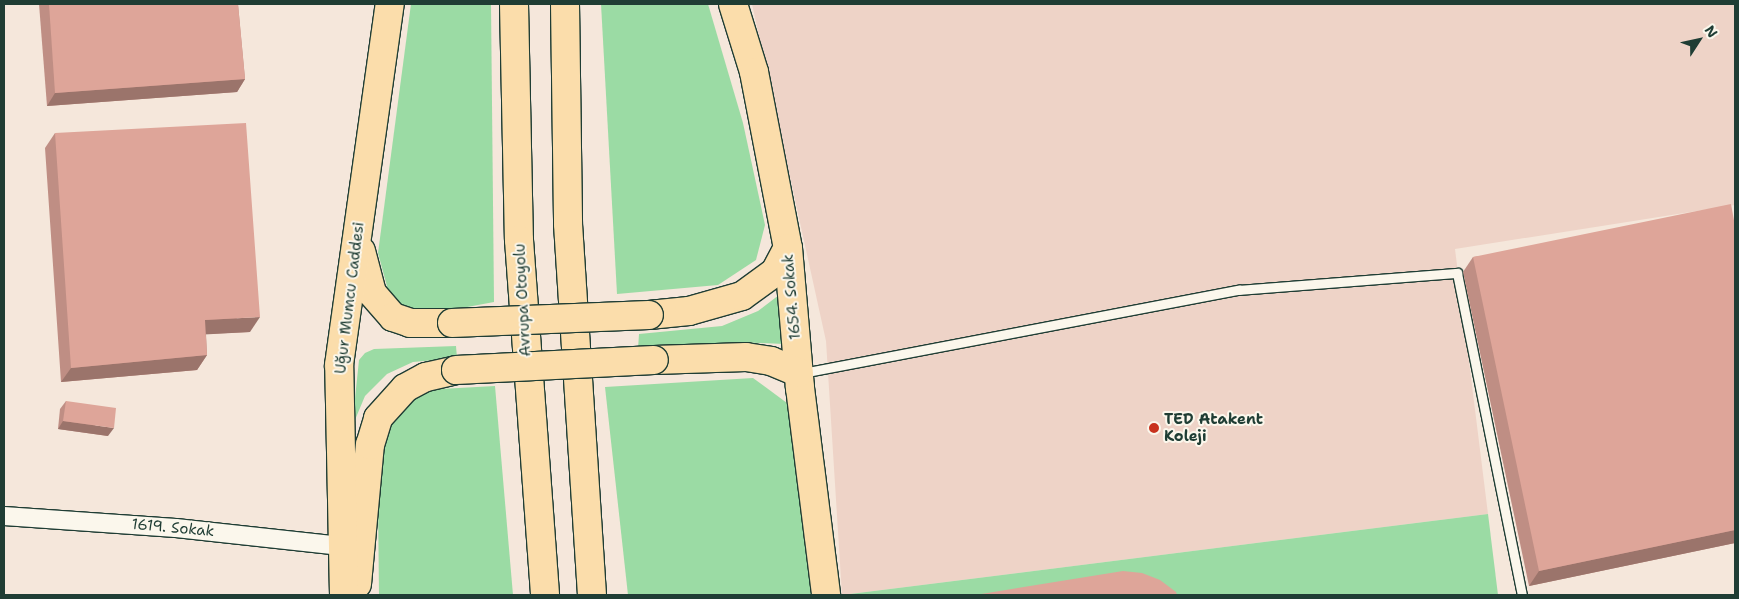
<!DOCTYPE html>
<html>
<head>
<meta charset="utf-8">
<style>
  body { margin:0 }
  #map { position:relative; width:1739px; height:599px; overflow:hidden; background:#f5e7db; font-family:"Shantell Sans",sans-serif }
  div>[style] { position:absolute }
  .built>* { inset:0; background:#eed3c7 }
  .green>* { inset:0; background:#9bdba4 }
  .roads { filter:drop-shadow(1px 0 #1f3d34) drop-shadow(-1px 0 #1f3d34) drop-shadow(0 1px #1f3d34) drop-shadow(0 -1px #1f3d34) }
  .lane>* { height:9px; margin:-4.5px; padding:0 4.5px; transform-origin:4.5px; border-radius:4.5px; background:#fbf7ec }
  .street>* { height:18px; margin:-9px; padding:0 9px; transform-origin:9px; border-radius:9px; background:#fbf7ec }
  .primary>* { height:28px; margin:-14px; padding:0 14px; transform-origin:14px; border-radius:14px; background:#fbddab }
  .highway>* { height:28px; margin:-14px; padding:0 14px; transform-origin:14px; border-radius:14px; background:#fbddab }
  .bridges { filter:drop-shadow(1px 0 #1f3d34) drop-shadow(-1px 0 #1f3d34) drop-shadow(0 1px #1f3d34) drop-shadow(0 -1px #1f3d34) }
  .primary-bridge>* { height:28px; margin:-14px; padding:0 14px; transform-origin:14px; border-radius:14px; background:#fbddab }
  .wall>* { inset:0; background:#bf8e84 }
  .shaded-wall>* { inset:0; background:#9b746b }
  .building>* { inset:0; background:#dea599 }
  .dots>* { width:14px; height:14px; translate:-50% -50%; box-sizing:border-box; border:2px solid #fbf7ec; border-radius:50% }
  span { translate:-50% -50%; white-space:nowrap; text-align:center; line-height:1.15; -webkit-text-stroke:4px #fbf7ec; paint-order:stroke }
  .street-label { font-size:15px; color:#1f3d34 }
  .poi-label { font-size:15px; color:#1f3d34; font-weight:700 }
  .left { translate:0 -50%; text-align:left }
  .frame { position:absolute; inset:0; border:5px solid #1f3d34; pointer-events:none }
  .north { position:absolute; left:1674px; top:15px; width:50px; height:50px; -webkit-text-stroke:4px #fbf7ec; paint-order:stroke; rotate:55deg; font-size:14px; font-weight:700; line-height:20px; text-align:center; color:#1f3d34 }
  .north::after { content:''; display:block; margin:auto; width:18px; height:22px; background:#1f3d34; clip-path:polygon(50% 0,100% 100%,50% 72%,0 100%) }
</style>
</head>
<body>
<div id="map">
  <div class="built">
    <div style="clip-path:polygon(752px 4px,1735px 4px,1735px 205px,1455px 249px,1488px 514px,842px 595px,826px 341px)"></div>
  </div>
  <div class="green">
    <div style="clip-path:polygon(411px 4px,491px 4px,494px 302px,430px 314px,391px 301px,378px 253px)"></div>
    <div style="clip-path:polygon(601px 4px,708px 4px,743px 123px,765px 225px,756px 260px,718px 285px,617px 294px)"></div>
    <div style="clip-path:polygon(779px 295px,784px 344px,738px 342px,638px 349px,639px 334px,722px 326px,758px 311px)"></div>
    <div style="clip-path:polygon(456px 346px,457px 358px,413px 362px,387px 374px,365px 396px,352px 427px,359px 360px,365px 353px,374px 349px)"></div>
    <div style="clip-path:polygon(753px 378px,787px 403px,813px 595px,628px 595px,605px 387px)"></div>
    <div style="clip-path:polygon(495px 386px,513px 595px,379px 595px,378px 499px,385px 438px,394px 417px,422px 390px)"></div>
    <div style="clip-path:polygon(1488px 514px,1498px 595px,842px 595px)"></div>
  </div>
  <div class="roads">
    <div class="lane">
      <div style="left:802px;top:373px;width:445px;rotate:-10.8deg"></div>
      <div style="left:1239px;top:290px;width:219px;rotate:-4.5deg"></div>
      <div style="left:1457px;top:273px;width:328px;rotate:78.6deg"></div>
    </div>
    <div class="street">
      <div style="left:4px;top:516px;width:172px;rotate:4deg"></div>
      <div style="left:176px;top:528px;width:166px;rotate:6.2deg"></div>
    </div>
    <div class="primary">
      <div style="left:733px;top:4px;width:71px;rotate:72.8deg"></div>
      <div style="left:754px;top:72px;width:179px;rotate:79.1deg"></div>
      <div style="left:788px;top:248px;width:141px;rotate:85.1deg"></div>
      <div style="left:800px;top:388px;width:209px;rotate:82.8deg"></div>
      <div style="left:361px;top:251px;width:43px;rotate:75.3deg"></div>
      <div style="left:372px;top:293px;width:32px;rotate:49deg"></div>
      <div style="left:393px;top:317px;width:18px;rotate:19deg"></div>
      <div style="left:410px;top:323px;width:42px"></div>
      <div style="left:649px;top:315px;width:40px;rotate:-5.7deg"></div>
      <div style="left:689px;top:311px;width:55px;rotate:-15.8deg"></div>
      <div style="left:742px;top:296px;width:41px;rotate:-36deg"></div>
      <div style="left:775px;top:272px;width:27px;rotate:-62deg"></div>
      <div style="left:654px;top:360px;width:92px;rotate:-1.9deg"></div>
      <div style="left:746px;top:357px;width:25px;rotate:9deg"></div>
      <div style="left:771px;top:361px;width:30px;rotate:23deg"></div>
      <div style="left:357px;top:584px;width:140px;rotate:-84.7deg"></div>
      <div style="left:370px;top:445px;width:28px;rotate:-73deg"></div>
      <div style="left:378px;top:418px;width:40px;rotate:-48deg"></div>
      <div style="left:405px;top:388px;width:24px;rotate:-28deg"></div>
      <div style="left:426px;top:377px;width:31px;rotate:-13deg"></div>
      <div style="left:344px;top:595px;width:230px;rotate:-91.2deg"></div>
      <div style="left:339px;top:365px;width:365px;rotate:-82deg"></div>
    </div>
    <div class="highway">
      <div style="left:514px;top:4px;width:236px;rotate:88.8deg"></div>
      <div style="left:519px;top:240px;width:356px;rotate:85.8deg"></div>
      <div style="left:565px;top:4px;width:220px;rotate:89.2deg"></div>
      <div style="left:568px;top:224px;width:372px;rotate:86.3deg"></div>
    </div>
  </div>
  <div class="bridges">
    <div class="primary-bridge">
      <div style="left:452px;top:323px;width:197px;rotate:-2.3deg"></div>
      <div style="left:456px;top:370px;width:198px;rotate:-2.9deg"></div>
    </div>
  </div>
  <div class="wall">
    <div style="clip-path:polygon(39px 4px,238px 4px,245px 79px,237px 92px,47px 106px)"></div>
    <div style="clip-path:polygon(55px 133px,250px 332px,206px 334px,207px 355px,197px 370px,61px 382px,45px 148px)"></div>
    <div style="clip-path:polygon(1735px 226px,1735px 543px,1529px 586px,1463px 272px,1473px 257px)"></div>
    <div style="clip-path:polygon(66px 401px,108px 436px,58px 429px,60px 409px)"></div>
  </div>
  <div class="shaded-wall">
    <div style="clip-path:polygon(245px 79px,237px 92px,47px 106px,55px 93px)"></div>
    <div style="clip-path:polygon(260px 317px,250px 332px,195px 335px,205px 320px)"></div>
    <div style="clip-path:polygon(207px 355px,197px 370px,61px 382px,71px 368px)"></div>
    <div style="clip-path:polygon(63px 421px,114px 428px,108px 436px,58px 429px)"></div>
    <div style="clip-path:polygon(1735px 530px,1735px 543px,1529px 586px,1539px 571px)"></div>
  </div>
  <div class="building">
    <div style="clip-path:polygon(49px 4px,238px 4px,245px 79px,55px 93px)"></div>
    <div style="clip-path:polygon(246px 123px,260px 317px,205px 320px,207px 355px,71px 368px,55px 133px)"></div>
    <div style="clip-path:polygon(1731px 204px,1735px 226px,1735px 530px,1539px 571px,1473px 257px)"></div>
    <div style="clip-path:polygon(66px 401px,116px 408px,114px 428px,63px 421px)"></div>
    <div style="clip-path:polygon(1123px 571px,1142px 573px,1160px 580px,1176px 592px,1177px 595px,975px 595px)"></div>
  </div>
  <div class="dots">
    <div style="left:1154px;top:428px;background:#c8321e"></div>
  </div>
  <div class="street-label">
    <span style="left:792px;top:297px;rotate:-95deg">1654. Sokak</span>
    <span style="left:350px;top:298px;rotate:-83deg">Uğur Mumcu Caddesi</span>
    <span style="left:523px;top:300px;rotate:-93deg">Avrupa Otoyolu</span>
    <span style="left:173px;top:528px;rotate:5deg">1619. Sokak</span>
  </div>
  <div class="poi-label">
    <span class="left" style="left:1164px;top:428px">TED Atakent<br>Koleji</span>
  </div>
  <div class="frame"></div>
  <div class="north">N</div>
</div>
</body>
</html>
